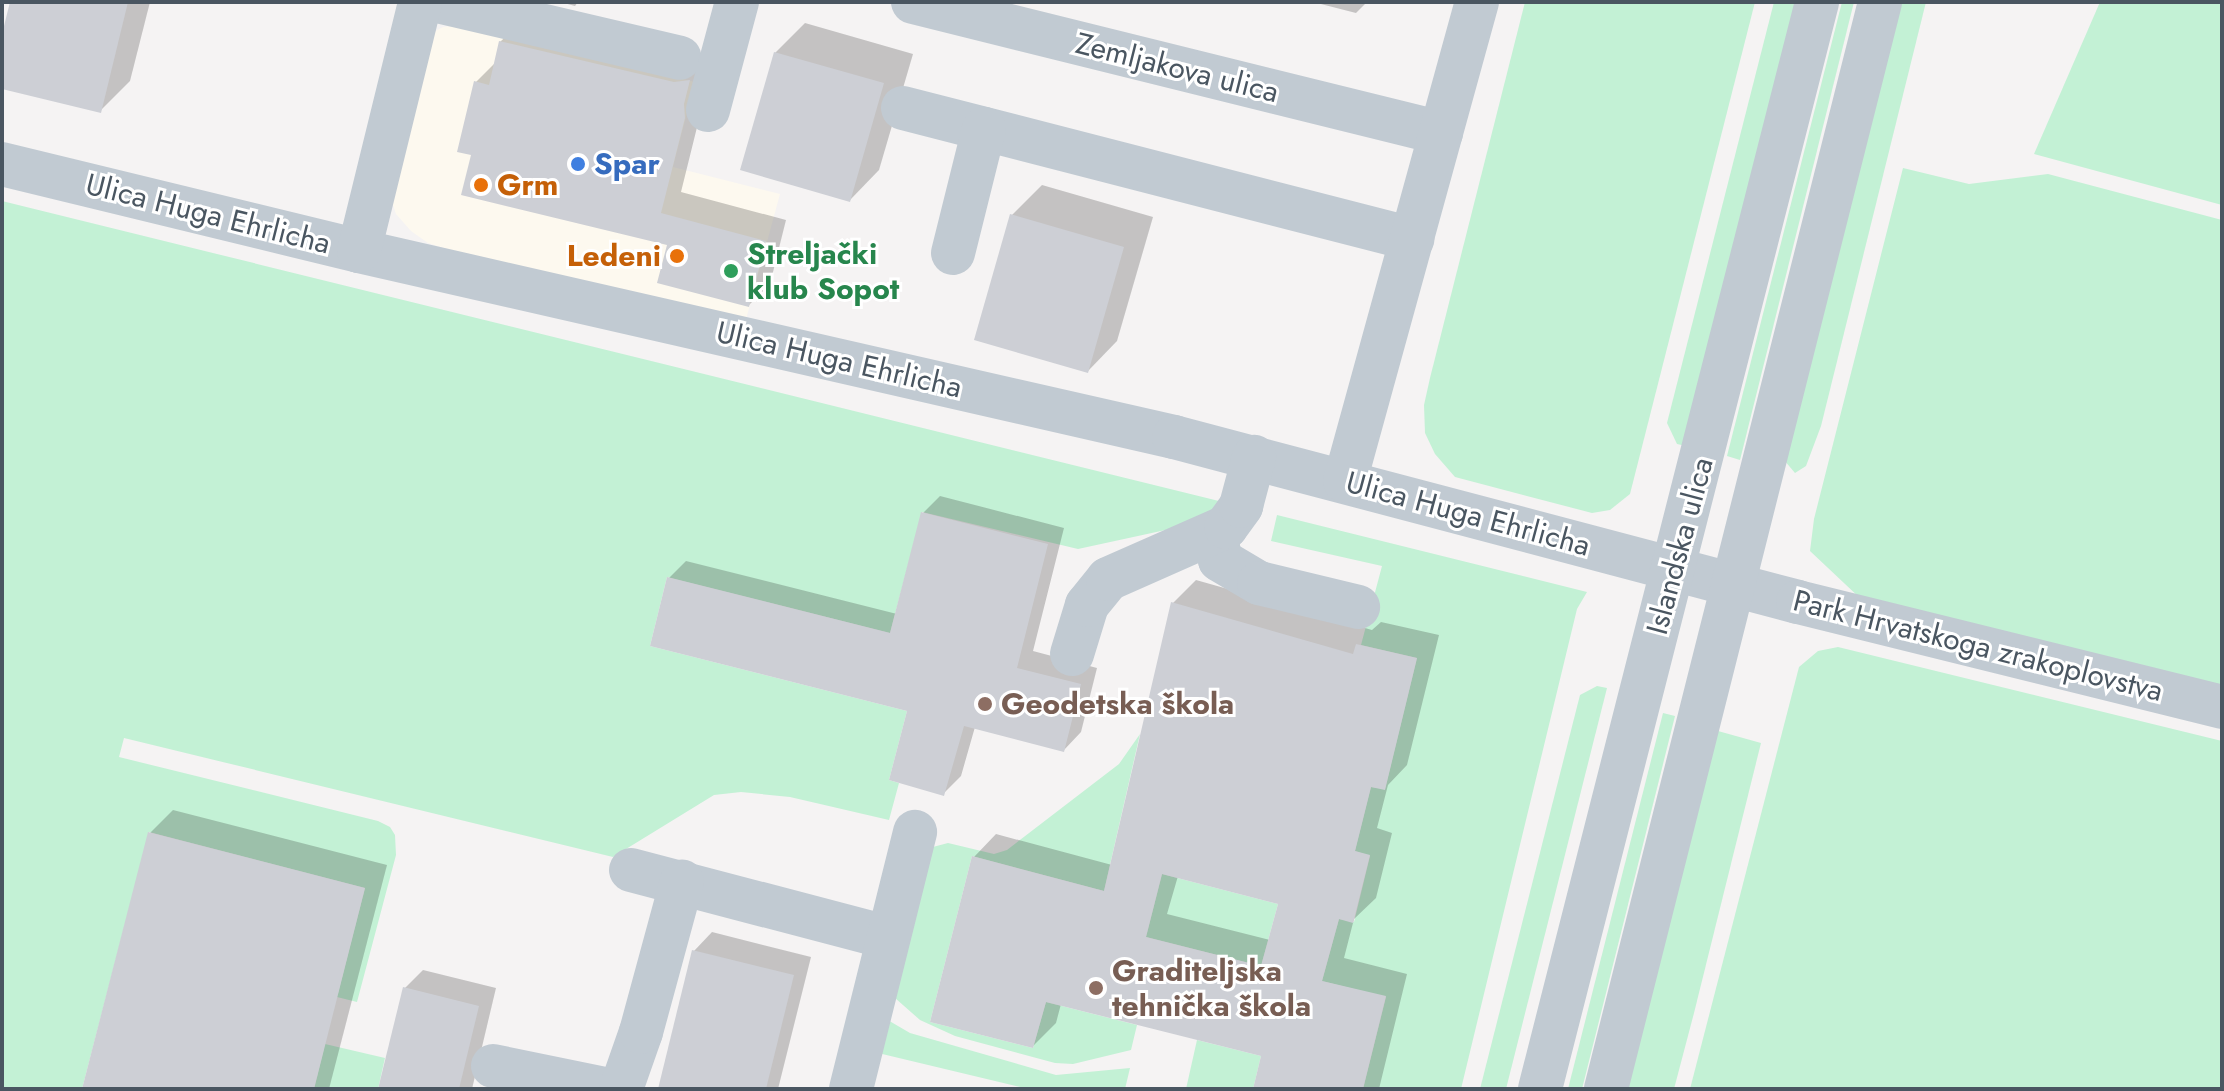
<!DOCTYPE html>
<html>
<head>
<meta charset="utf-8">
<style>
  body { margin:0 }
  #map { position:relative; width:2224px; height:1091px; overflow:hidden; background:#f5f3f3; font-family:Jost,sans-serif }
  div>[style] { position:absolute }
  .commercial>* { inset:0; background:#fdf9ef }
  .green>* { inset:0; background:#c3f1d5 }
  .shadow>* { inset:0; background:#0003 }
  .building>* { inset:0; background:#cdcfd5 }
  .minor>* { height:44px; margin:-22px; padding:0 22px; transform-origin:22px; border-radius:22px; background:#c1cad2 }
  .dots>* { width:22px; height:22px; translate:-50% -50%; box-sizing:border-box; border:4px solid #fff; border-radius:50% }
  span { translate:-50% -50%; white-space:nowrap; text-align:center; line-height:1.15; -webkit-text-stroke:6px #fff; paint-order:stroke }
  .street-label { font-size:30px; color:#4a5661 }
  .shop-label { font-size:30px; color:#366cbe; font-weight:700 }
  .left { translate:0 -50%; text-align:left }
  .food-label { font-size:30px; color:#c56008; font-weight:700 }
  .right { translate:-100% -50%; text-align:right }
  .leisure-label { font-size:30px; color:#27864d; font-weight:700 }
  .education-label { font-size:30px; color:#785e54; font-weight:700 }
  .frame { position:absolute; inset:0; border:4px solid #4a5661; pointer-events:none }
</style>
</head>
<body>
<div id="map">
  <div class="commercial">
    <div style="clip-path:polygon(461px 25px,695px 82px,673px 167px,780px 194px,745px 323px,450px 250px,428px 243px,411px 231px,396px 214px,390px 196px,430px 34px,443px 27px)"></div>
  </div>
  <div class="green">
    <div style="clip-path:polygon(1525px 2px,1755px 2px,1630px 494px,1610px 510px,1592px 513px,1455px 477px,1435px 454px,1425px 433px,1424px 405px,1430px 378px)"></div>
    <div style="clip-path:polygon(1774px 2px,1798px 2px,1686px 446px,1677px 444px,1667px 423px)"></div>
    <div style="clip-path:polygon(1842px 2px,1854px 2px,1740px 460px,1727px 456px)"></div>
    <div style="clip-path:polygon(1900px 2px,1926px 2px,1821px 426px,1806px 466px,1795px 473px,1784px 460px)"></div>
    <div style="clip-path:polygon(2100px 2px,2222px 2px,2222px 205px,2034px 154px)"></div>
    <div style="clip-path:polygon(1903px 168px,1969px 184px,2048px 174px,2222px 220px,2222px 687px,1862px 600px,1810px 551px,1814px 519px)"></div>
    <div style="clip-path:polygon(2px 201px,1227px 503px,1184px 526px,1078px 549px,922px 512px,890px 633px,667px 577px,650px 646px,907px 711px,889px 780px,899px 783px,889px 820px,790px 797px,741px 792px,714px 795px,613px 857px,124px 738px,119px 757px,378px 821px,390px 827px,395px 835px,396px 855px,357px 1002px,337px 997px,365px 888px,149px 832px,82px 1089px,2px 1089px)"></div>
    <div style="clip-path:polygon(1277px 515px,1587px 592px,1577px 609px,1461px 1089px,1363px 1089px,1386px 997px,1322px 981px,1339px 919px,1354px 922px,1370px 856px,1355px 851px,1371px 787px,1385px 789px,1417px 658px,1361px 645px,1382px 566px,1271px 541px)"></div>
    <div style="clip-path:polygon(1838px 647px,2222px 741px,2222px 1089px,1690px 1089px,1799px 667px,1818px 651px)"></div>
    <div style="clip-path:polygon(1597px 686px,1607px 688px,1506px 1089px,1480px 1089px,1580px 695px)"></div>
    <div style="clip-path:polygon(1663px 713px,1675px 716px,1602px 1009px,1582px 1089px,1568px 1089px)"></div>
    <div style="clip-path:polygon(1718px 731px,1761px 743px,1694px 1013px,1674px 1089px,1627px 1089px)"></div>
    <div style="clip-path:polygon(1140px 734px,1104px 891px,972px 856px,930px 1022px,1033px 1048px,1046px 1002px,1137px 1025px,1131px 1050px,1073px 1064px,1055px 1063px,955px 1036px,920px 1020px,895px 998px,929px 848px,948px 843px,994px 854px,1007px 850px,1119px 764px)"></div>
    <div style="clip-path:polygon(1162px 874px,1278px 904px,1261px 966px,1146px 937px)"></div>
    <div style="clip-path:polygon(886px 1019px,910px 1033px,1056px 1075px,1130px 1068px,1125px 1089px,1029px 1089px,878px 1053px)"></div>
    <div style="clip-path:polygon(1197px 1040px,1261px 1056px,1253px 1089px,1186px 1089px)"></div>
    <div style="clip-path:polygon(325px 1044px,385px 1058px,378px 1089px,314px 1089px)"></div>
  </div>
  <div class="shadow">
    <div style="clip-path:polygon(12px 2px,150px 2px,130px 81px,100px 111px,2px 87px,2px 42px)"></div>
    <div style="clip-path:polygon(560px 2px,578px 2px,575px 6px)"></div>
    <div style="clip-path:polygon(1313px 2px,1367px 2px,1356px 13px)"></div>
    <div style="clip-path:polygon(522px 21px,697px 62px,705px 95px,681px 192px,786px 220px,770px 284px,749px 305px,669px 244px,474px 154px,476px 82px,496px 62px,500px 42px)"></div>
    <div style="clip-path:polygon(805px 23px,913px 54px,879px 170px,850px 200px,775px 53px)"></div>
    <div style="clip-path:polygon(1042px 185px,1153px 217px,1117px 341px,1088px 371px,1012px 215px)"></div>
    <div style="clip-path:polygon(940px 496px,1064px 528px,1033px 651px,1097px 668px,1081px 732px,1064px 750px,975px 727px,961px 776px,944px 793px,910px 709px,669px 578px,686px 561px,897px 614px,923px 513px)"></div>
    <div style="clip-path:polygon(evenodd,1196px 580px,1372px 630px,1381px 622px,1439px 635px,1407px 765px,1388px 785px,1377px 828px,1392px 833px,1376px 898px,1354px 919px,1344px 958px,1407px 974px,1379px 1089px,1255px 1089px,1263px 1055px,1061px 1004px,1056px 1023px,1033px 1046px,974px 857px,996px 834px,1112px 865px,1173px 603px,1196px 580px,1178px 876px,1280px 902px,1270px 940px,1167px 914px,1178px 876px)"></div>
    <div style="clip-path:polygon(173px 810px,387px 865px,329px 1089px,84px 1089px,150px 833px)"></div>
    <div style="clip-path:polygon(712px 932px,811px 957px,778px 1089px,660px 1089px,694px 951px)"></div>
    <div style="clip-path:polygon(423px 970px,496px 988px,472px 1089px,380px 1089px,405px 988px)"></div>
  </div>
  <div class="building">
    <div style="clip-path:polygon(10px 2px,128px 2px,101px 113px,2px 89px,2px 34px)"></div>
    <div style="clip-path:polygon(499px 41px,674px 82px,690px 80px,684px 104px,685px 118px,661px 213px,766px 241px,749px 307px,657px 283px,667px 245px,461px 195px,471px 155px,457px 152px,474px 81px,489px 85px)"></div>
    <div style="clip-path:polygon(774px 52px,884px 83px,850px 202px,740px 170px)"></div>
    <div style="clip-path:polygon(1010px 214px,1124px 247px,1088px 373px,974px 340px)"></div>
    <div style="clip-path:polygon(921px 512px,1048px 544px,1017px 668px,1081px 684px,1064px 752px,964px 726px,944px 796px,889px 780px,907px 711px,650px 646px,667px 577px,890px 633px)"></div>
    <div style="clip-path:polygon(evenodd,1171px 602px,1353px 654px,1356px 644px,1417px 658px,1385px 790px,1371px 787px,1355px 851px,1370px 855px,1353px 923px,1339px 919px,1322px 981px,1386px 996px,1363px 1089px,1253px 1089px,1261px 1056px,1046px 1002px,1033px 1048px,930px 1022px,972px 856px,1104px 891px,1171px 602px,1162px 874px,1278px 904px,1261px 966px,1146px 937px,1162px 874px)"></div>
    <div style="clip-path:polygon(148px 832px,365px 888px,314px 1089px,82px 1089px)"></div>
    <div style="clip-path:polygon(692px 950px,794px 975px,766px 1089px,658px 1089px)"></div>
    <div style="clip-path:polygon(403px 987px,479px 1006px,459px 1089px,378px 1089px)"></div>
  </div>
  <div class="minor">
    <div style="left:442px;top:2px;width:244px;rotate:13.2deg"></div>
    <div style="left:913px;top:2px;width:544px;rotate:13.93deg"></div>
    <div style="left:903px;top:108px;width:526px;rotate:14.43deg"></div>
    <div style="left:708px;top:110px;width:112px;rotate:-75deg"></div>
    <div style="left:2px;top:164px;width:367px;rotate:13.7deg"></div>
    <div style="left:359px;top:251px;width:836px;rotate:12.86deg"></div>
    <div style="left:1174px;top:437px;width:645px;rotate:14.81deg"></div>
    <div style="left:1798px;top:602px;width:437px;rotate:13.9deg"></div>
    <div style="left:359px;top:251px;width:256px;rotate:-76.2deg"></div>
    <div style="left:953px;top:253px;width:128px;rotate:-76deg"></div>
    <div style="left:1345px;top:481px;width:497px;rotate:-74.6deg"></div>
    <div style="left:1216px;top:532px;width:28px;rotate:82deg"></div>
    <div style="left:1220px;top:560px;width:45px;rotate:30.5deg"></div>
    <div style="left:1259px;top:583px;width:102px;rotate:13.6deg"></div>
    <div style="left:1072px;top:654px;width:51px;rotate:-73deg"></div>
    <div style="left:1087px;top:605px;width:33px;rotate:-51deg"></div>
    <div style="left:1108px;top:579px;width:129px;rotate:-23.8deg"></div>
    <div style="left:1226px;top:527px;width:26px;rotate:-54deg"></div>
    <div style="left:1241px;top:506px;width:51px;rotate:-75.1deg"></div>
    <div style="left:631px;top:870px;width:265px;rotate:14.7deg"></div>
    <div style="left:493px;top:1066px;width:113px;rotate:11.7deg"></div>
    <div style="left:621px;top:1089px;width:60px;rotate:-70.7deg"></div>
    <div style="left:641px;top:1032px;width:156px;rotate:-74.8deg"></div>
    <div style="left:851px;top:1089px;width:265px;rotate:-76deg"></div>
    <div style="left:1540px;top:1089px;width:1122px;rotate:-75.7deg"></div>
    <div style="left:1606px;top:1089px;width:1121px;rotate:-75.85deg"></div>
  </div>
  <div class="dots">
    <div style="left:578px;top:164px;background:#3f7fe0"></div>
    <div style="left:481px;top:185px;background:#e8710a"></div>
    <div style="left:677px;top:256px;background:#e8710a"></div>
    <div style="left:731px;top:271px;background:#2e9e5b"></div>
    <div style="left:985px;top:704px;background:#8d6e63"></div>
    <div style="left:1096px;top:988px;background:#8d6e63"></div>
  </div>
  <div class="street-label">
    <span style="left:1177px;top:68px;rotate:14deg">Zemljakova ulica</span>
    <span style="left:208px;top:214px;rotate:14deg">Ulica Huga Ehrlicha</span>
    <span style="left:839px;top:360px;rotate:13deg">Ulica Huga Ehrlicha</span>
    <span style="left:1468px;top:514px;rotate:15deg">Ulica Huga Ehrlicha</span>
    <span style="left:1680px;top:546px;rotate:-75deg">Islandska ulica</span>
    <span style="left:1978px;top:646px;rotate:14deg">Park Hrvatskoga zrakoplovstva</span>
  </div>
  <div class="shop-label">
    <span class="left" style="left:594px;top:164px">Spar</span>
  </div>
  <div class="food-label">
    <span class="left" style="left:497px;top:185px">Grm</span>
    <span class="right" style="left:661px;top:256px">Ledeni</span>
  </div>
  <div class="leisure-label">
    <span class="left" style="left:747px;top:271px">Streljački<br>klub Sopot</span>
  </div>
  <div class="education-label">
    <span class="left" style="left:1001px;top:704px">Geodetska škola</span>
    <span class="left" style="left:1112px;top:988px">Graditeljska<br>tehnička škola</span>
  </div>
  <div class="frame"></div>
</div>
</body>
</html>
